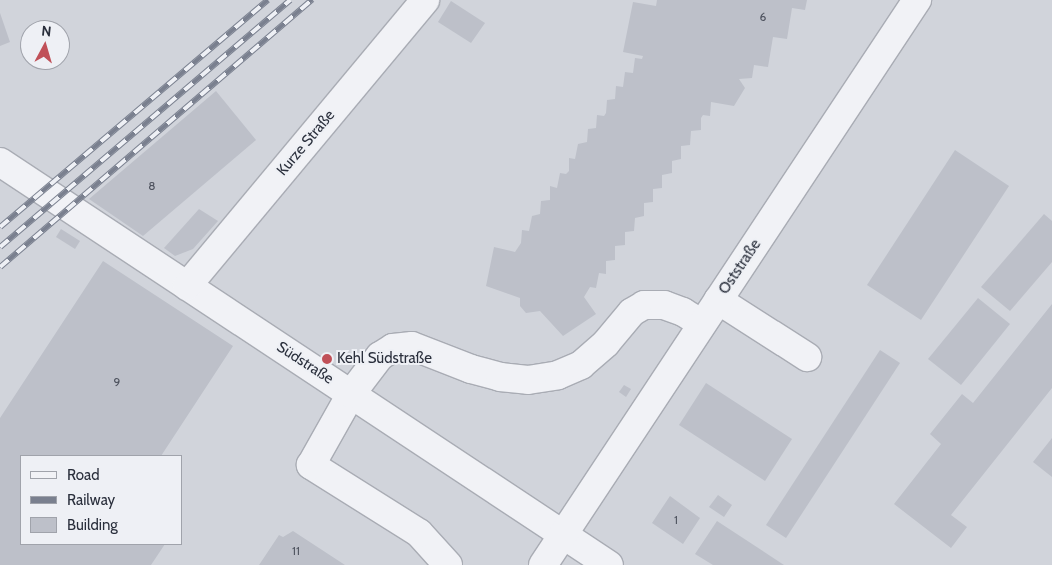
<!DOCTYPE html>
<html>
<head>
<meta charset="utf-8">
<style>
  body { margin:0 }
  #map { position:relative; width:1052px; height:565px; overflow:hidden; background:#dfe2e7; font-family:Cabin,sans-serif }
  div>[style] { position:absolute }
  .built>* { inset:0; background:#d1d4db }
  .building>* { inset:0; background:#bdc0c9 }
  .roads { filter:drop-shadow(1px 0 #a9acb4) drop-shadow(-1px 0 #a9acb4) drop-shadow(0 1px #a9acb4) drop-shadow(0 -1px #a9acb4) }
  .minor>* { height:28px; margin:-14px; padding:0 14px; transform-origin:14px; border-radius:14px; background:#f1f2f6 }
  .rail>* { height:5.5px; margin-top:-2.75px; transform-origin:0; background:repeating-linear-gradient(90deg,#eef0f5 0 11px,#7a808f 0 22px); box-sizing:border-box; border-block:1px solid #7a808f }
  .dots>* { width:14px; height:14px; translate:-50% -50%; box-sizing:border-box; border:2px solid #eef0f5; border-radius:50% }
  span { translate:-50% -50%; white-space:nowrap; text-align:center; line-height:1.15; -webkit-text-stroke:4px #eef0f5; paint-order:stroke }
  .number-label { font-size:12px; color:#4f535f }
  .number-label span { -webkit-text-stroke-width:0 }
  .street-label { font-size:15px; color:#2a2f3c }
  .poi-label { font-size:15px; color:#2a2f3c }
  .left { translate:0 -50%; text-align:left }
  .legend { position:absolute; left:20px; top:455px; width:162px; height:90px; box-sizing:border-box; background:#eef0f5; border:1px solid #a0a3ab; margin:0; padding:6px 9px; list-style:none; font-size:15px; color:#2a2f3c }
  .legend li { display:flex; align-items:center; gap:10px; height:25px }
  .legend b { width:25px; border:1px solid #a0a3ab }
  .north { position:absolute; left:20px; top:20px; width:50px; height:50px; box-sizing:border-box; background:#eef0f5; border:1px solid #a0a3ab; border-radius:50%; rotate:6deg; font-size:14px; font-weight:700; line-height:20px; text-align:center; color:#2a2f3c }
  .north::after { content:''; display:block; margin:auto; width:18px; height:22px; background:#c05058; clip-path:polygon(50% 0,100% 100%,50% 72%,0 100%) }
</style>
</head>
<body>
<div id="map">
  <div class="built">
    <div style="clip-path:polygon(evenodd,0 0,1052px 0,1052px 565px,0 565px,0 0,30px 30px,60px 30px,60px 60px,30px 60px,30px 30px,0 0,21px 456px,181px 456px,181px 544px,21px 544px,21px 456px)"></div>
  </div>
  <div class="building">
    <div style="clip-path:polygon(657px 0,807px 0,805px 10px,792px 8px,787px 39px,773px 37px,768px 67px,754px 65px,752px 78px,739px 79px,745px 88px,734px 106px,711px 102px,710px 116px,703px 115px,701px 118px,701px 130px,691px 131px,690px 145px,681px 146px,681px 159px,672px 161px,672px 173px,662px 175px,662px 188px,653px 189px,653px 202px,644px 203px,644px 216px,635px 218px,634px 231px,625px 232px,625px 245px,615px 246px,615px 260px,606px 261px,606px 274px,599px 273px,596px 288px,590px 287px,584px 297px,596px 314px,563px 336px,540px 311px,526px 313px,520px 306px,520px 298px,486px 286px,494px 247px,515px 252px,521px 243px,522px 230px,529px 231px,532px 216px,540px 214px,541px 201px,550px 200px,550px 186px,557px 188px,560px 173px,566px 174px,569px 171px,569px 158px,575px 159px,578px 144px,587px 142px,588px 129px,596px 128px,597px 115px,604px 116px,606px 113px,607px 100px,615px 99px,616px 86px,623px 87px,625px 72px,633px 73px,635px 58px,642px 59px,643px 56px,623px 52px,633px 2px,656px 6px)"></div>
    <div style="clip-path:polygon(451px 1px,485px 23px,471px 43px,438px 22px)"></div>
    <div style="clip-path:polygon(0 13px,10px 42px,0 46px)"></div>
    <div style="clip-path:polygon(216px 91px,256px 140px,143px 236px,89px 199px)"></div>
    <div style="clip-path:polygon(955px 150px,1009px 186px,921px 320px,867px 285px)"></div>
    <div style="clip-path:polygon(199px 209px,218px 221px,193px 249px,175px 256px,164px 248px)"></div>
    <div style="clip-path:polygon(1044px 214px,1052px 221px,1052px 262px,1010px 311px,981px 287px)"></div>
    <div style="clip-path:polygon(61px 229px,80px 241px,75px 249px,56px 237px)"></div>
    <div style="clip-path:polygon(103px 261px,233px 346px,161px 456px,21px 456px,21px 544px,165px 544px,151px 565px,0 565px,0 418px)"></div>
    <div style="clip-path:polygon(978px 298px,1010px 324px,961px 385px,928px 359px)"></div>
    <div style="clip-path:polygon(1052px 304px,1052px 388px,951px 515px,967px 527px,951px 548px,894px 504px,941px 444px,930px 434px,962px 394px,973px 403px)"></div>
    <div style="clip-path:polygon(880px 350px,900px 363px,786px 538px,766px 525px)"></div>
    <div style="clip-path:polygon(706px 383px,792px 439px,765px 481px,679px 425px)"></div>
    <div style="clip-path:polygon(624px 385px,631px 389px,626px 397px,619px 392px)"></div>
    <div style="clip-path:polygon(1052px 438px,1052px 477px,1033px 462px)"></div>
    <div style="clip-path:polygon(718px 495px,732px 505px,724px 517px,709px 507px)"></div>
    <div style="clip-path:polygon(670px 496px,700px 518px,683px 544px,652px 523px)"></div>
    <div style="clip-path:polygon(717px 521px,784px 565px,713px 565px,695px 554px)"></div>
    <div style="clip-path:polygon(293px 531px,345px 565px,259px 565px,279px 535px,283px 537px)"></div>
  </div>
  <div class="roads">
    <div class="minor">
      <div style="left:0;top:162px;width:730px;rotate:33.49deg"></div>
      <div style="left:187px;top:286px;width:372px;rotate:-50.2deg"></div>
      <div style="left:718px;top:300px;width:106px;rotate:32.6deg"></div>
      <div style="left:448px;top:565px;width:43px;rotate:-132.2deg"></div>
      <div style="left:419px;top:533px;width:128px;rotate:-147.8deg"></div>
      <div style="left:311px;top:465px;width:81px;rotate:-60.6deg"></div>
      <div style="left:351px;top:394px;width:48px;rotate:-52.7deg"></div>
      <div style="left:380px;top:356px;width:15px;rotate:-32deg"></div>
      <div style="left:393px;top:348px;width:19px;rotate:-6deg"></div>
      <div style="left:412px;top:346px;width:63px;rotate:21.3deg"></div>
      <div style="left:471px;top:369px;width:30px;rotate:15deg"></div>
      <div style="left:500px;top:377px;width:28px;rotate:6deg"></div>
      <div style="left:528px;top:380px;width:30px;rotate:-9deg"></div>
      <div style="left:558px;top:375px;width:25px;rotate:-23deg"></div>
      <div style="left:581px;top:365px;width:33px;rotate:-41deg"></div>
      <div style="left:606px;top:343px;width:40px;rotate:-50deg"></div>
      <div style="left:632px;top:312px;width:14px;rotate:-30deg"></div>
      <div style="left:644px;top:305px;width:20px"></div>
      <div style="left:664px;top:305px;width:20px;rotate:20deg"></div>
      <div style="left:683px;top:312px;width:22px;rotate:32deg"></div>
      <div style="left:543px;top:565px;width:678px;rotate:-56.5deg"></div>
    </div>
  </div>
  <div class="rail">
    <div style="left:0;top:227px;width:351px;rotate:-40.3deg"></div>
    <div style="left:0;top:247px;width:381px;rotate:-40.4deg"></div>
    <div style="left:0;top:267px;width:411px;rotate:-40.6deg"></div>
  </div>
  <div class="dots">
    <div style="left:327px;top:359px;background:#c05058"></div>
  </div>
  <div class="number-label">
    <span style="left:763px;top:17px">6</span>
    <span style="left:152px;top:186px">8</span>
    <span style="left:117px;top:382px">9</span>
    <span style="left:676px;top:520px">1</span>
    <span style="left:296px;top:551px">11</span>
  </div>
  <div class="street-label">
    <span style="left:306px;top:143px;rotate:-50deg">Kurze Straße</span>
    <span style="left:740px;top:267px;rotate:-56deg">Oststraße</span>
    <span style="left:305px;top:363px;rotate:33deg">Südstraße</span>
  </div>
  <div class="poi-label">
    <span class="left" style="left:337px;top:359px">Kehl Südstraße</span>
  </div>
  <ul class="legend">
  <li><b style="height:6px;background:#f1f2f6"></b>Road</li>
  <li><b style="height:6px;background:#7a808f"></b>Railway</li>
  <li><b style="height:14px;background:#bdc0c9"></b>Building</li>
  </ul>
  <div class="north">N</div>
</div>
</body>
</html>
